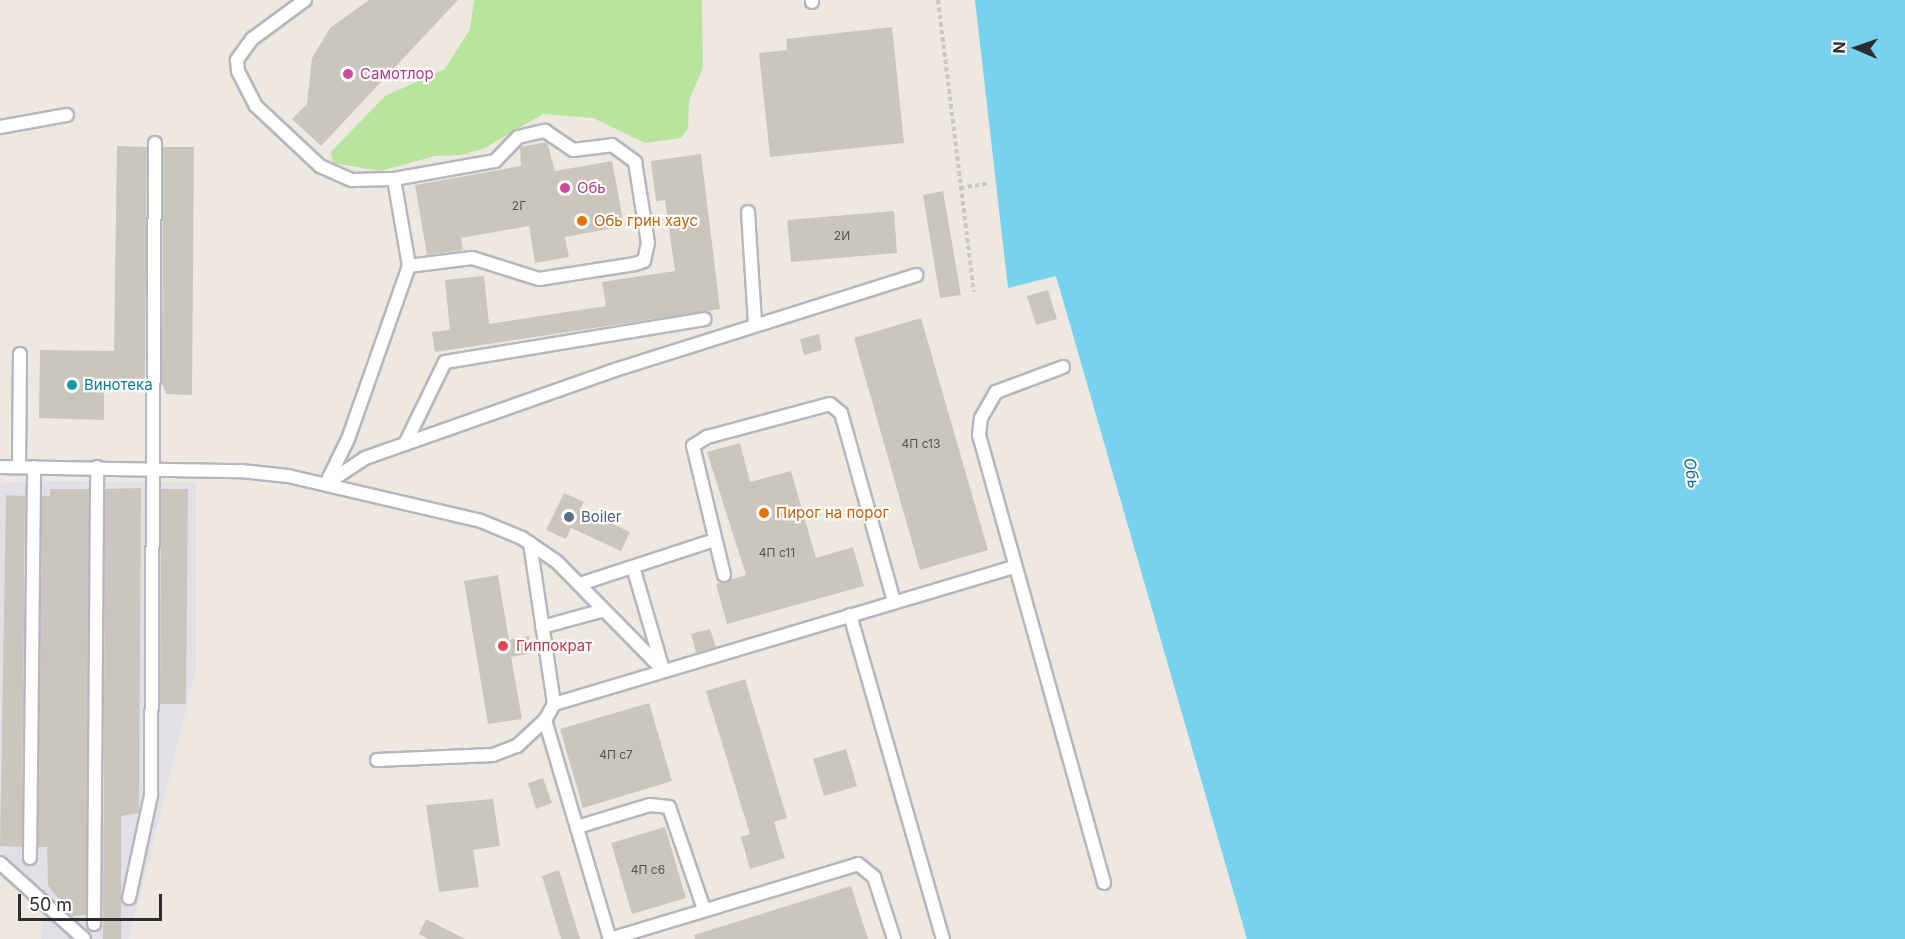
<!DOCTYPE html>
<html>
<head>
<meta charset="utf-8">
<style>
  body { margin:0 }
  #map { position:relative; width:1905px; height:939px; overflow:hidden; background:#eee8e0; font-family:Inter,sans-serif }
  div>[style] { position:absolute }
  .industrial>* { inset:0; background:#e2e0e7 }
  .green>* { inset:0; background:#b8e49e }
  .water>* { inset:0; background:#76d2ee }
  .building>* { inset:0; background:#cac6be }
  .path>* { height:4px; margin-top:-2px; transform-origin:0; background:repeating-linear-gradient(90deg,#c8c8c8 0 4.5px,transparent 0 7.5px) }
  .roads { filter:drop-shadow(2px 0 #b3b7c0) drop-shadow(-2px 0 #b3b7c0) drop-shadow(0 2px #b3b7c0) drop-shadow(0 -2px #b3b7c0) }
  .lane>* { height:12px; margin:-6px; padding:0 6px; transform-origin:6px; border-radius:6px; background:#fff }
  .dots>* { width:16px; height:16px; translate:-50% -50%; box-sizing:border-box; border:3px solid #fff; border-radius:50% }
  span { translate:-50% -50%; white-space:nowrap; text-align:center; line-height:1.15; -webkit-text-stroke:4.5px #fff; paint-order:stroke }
  .number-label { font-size:12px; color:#545351 }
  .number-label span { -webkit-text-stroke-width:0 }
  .hotel-label { font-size:15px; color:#b23c85 }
  .left { translate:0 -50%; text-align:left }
  .food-label { font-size:15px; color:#c56008 }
  .culture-label { font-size:15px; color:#0d838f }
  .service-label { font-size:15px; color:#4e5e75 }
  .health-label { font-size:15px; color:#be3a42 }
  .water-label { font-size:16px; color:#0f729f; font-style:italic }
  .north { position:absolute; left:1827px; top:18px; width:60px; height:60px; -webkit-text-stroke:4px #fff; paint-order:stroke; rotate:272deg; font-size:16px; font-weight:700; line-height:24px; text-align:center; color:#2d2d2d }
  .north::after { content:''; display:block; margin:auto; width:21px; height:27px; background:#2d2d2d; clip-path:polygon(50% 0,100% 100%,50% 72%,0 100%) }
  .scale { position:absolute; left:18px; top:894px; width:144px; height:27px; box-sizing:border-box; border:3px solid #2d2d2d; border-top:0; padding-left:8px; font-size:18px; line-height:21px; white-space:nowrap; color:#2d2d2d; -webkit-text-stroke:4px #fff; paint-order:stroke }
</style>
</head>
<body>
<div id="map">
  <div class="industrial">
    <div style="clip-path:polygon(29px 481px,196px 482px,196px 670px,129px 939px,41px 939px,43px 890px,0 851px,0 484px)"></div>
  </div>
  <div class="green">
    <div style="clip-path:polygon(474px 0,702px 0,703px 68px,689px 100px,688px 129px,681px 138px,645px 143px,593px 118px,543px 114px,483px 149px,461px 155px,435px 156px,381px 171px,333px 163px,331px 152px,385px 96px,445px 69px,470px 29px)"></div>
  </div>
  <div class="water">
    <div style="clip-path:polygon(975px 0,1905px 0,1905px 939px,1247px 939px,1056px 276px,1008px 288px)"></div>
  </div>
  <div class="building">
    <div style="clip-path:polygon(369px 0,458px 0,321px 146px,292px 119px,307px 104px,312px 58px,330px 28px)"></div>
    <div style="clip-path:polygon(892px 27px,904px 143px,770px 157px,759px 53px,787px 50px,786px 39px)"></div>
    <div style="clip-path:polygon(547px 142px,555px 171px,612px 161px,624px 226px,565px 237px,569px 257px,535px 263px,529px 226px,461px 238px,463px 250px,427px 255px,415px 185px,521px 166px,520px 147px)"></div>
    <div style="clip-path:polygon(117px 146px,147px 147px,145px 383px,104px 382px,104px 420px,39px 418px,40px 350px,114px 351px)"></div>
    <div style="clip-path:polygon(163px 147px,194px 147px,192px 395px,166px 394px,162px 383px)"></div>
    <div style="clip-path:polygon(701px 154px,720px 309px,435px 352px,432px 332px,450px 330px,445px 280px,484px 276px,489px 324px,606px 306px,602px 282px,675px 271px,665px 200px,656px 201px,651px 161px)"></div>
    <div style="clip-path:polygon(943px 191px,961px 295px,940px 298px,923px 195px)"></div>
    <div style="clip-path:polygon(894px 211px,897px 253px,791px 262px,787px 220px)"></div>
    <div style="clip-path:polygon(1048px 290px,1057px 319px,1036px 325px,1027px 296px)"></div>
    <div style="clip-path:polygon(921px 318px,988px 550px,920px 570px,854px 338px)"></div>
    <div style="clip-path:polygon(819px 334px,822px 350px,804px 355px,800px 339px)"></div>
    <div style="clip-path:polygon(740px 443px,750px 482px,791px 471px,816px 558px,853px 547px,864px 586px,727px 624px,716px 584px,746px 575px,707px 452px)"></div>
    <div style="clip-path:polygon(141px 488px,139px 813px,121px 816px,121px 939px,103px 939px,105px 489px)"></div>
    <div style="clip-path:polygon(50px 489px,89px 489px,86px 915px,73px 916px,48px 886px,47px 847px,38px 847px,42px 496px,50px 496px)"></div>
    <div style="clip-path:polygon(161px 489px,188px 489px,186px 704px,160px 704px)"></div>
    <div style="clip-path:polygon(564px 493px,584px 502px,580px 509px,630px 532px,621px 551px,571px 528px,566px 539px,546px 530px)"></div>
    <div style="clip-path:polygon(6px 495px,25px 496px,22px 847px,0 846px)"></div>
    <div style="clip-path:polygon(498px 575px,509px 640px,529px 636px,532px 653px,511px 657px,522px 719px,488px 724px,464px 581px)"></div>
    <div style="clip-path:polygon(710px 629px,716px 647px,696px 653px,691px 634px)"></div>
    <div style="clip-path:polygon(745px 679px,787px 818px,774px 822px,785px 858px,750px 869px,741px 837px,750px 834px,706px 691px)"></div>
    <div style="clip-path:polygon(649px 703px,672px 781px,583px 808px,560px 729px)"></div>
    <div style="clip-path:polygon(846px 749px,857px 786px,824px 796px,813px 759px)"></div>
    <div style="clip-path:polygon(543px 778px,552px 803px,536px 809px,528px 783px)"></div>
    <div style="clip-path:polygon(493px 799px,500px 846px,473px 850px,479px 887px,439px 892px,426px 805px)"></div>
    <div style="clip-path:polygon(665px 827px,686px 898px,632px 914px,611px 843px)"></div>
    <div style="clip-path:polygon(559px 870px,580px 939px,561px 939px,542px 876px)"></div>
    <div style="clip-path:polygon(851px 886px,868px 939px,695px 939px,694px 935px)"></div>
    <div style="clip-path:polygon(426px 919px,465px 939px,428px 939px,419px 934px)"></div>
  </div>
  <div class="path">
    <div style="left:938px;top:0;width:294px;rotate:83deg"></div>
    <div style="left:960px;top:188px;width:30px;rotate:-9deg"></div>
  </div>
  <div class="roads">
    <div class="lane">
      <div style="left:305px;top:0;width:66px;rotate:143.7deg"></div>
      <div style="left:252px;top:39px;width:26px;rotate:126deg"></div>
      <div style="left:237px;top:60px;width:11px;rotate:85deg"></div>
      <div style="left:238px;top:71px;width:39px;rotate:63deg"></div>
      <div style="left:256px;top:106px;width:88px;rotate:43.2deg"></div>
      <div style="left:320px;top:166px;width:35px;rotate:24deg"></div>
      <div style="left:352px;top:180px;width:42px;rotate:-1.4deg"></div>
      <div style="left:394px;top:179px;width:88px;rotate:80.2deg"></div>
      <div style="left:409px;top:266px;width:183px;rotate:109.4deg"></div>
      <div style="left:348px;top:439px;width:50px;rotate:116.1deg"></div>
      <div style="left:812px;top:0;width:2px;rotate:90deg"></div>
      <div style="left:0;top:127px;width:68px;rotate:-10.2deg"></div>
      <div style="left:394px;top:179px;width:103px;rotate:-10.1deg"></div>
      <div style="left:495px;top:161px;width:33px;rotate:-46deg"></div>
      <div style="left:518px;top:137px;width:28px;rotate:-13deg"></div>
      <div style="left:545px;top:131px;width:34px;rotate:34deg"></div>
      <div style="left:573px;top:150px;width:39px;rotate:-7deg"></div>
      <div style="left:612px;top:145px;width:29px;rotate:36deg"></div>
      <div style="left:635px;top:162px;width:82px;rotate:80.9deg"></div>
      <div style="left:648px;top:243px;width:18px;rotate:103deg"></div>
      <div style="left:644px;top:261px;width:9px;rotate:162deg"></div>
      <div style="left:635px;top:264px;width:97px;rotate:171.1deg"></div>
      <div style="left:539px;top:279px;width:70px;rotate:-162.6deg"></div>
      <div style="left:472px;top:258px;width:64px;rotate:172.8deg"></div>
      <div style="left:748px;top:212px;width:111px;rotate:86.4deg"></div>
      <div style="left:1063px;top:367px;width:72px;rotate:159.5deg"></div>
      <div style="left:996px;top:392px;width:30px;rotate:120deg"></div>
      <div style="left:981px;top:418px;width:17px;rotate:97deg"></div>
      <div style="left:979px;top:435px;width:465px;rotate:74.4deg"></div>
      <div style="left:405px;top:444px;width:91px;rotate:-64deg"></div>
      <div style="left:445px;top:362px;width:263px;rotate:-9.4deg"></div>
      <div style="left:0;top:467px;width:241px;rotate:1deg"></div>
      <div style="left:241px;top:471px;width:47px;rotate:6.1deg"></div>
      <div style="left:288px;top:476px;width:198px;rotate:13.1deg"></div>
      <div style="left:481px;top:521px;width:44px;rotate:22.5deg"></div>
      <div style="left:522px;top:538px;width:42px;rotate:34.4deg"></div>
      <div style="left:557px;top:562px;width:151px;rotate:45.5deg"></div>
      <div style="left:19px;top:467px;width:113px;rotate:-89.5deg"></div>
      <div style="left:329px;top:482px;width:43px;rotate:-33.7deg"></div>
      <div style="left:365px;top:458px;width:265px;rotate:-19.4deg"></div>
      <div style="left:615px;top:370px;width:316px;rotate:-17.5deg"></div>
      <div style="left:530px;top:543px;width:163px;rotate:81.5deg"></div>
      <div style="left:554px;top:704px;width:18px;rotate:119deg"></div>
      <div style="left:545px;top:720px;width:228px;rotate:73.5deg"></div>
      <div style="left:633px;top:567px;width:103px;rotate:73.7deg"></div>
      <div style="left:724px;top:575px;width:133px;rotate:-103.5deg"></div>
      <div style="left:693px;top:446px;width:17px;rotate:-33deg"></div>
      <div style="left:707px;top:437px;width:127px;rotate:-15deg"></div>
      <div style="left:830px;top:404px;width:14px;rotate:39deg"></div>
      <div style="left:841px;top:413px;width:196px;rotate:74.3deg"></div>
      <div style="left:580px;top:584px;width:142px;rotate:-18.1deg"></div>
      <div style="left:850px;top:615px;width:337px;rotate:74deg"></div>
      <div style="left:542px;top:627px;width:64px;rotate:-15.3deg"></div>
      <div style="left:554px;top:704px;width:479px;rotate:-16.6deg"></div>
      <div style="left:377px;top:760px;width:116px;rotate:-2.5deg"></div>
      <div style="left:493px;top:755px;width:26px;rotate:-21deg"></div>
      <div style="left:517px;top:746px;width:38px;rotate:-43deg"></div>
      <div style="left:577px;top:827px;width:76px;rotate:-16.8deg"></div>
      <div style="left:650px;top:805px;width:19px;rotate:6deg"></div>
      <div style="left:669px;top:807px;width:108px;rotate:71.1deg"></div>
      <div style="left:30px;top:858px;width:391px;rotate:-89.4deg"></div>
      <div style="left:0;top:863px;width:113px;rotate:42.1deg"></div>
      <div style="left:129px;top:898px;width:105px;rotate:-77.9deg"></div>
      <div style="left:151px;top:795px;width:652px;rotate:-89.65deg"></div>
      <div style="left:94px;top:924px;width:457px;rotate:-89.6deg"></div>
      <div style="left:610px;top:939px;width:259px;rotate:-16.8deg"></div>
      <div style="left:858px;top:864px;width:21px;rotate:39deg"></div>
      <div style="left:874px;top:877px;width:65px;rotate:72.1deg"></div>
    </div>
  </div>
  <div class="dots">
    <div style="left:348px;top:74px;background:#d1479c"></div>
    <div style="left:565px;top:188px;background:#d1479c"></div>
    <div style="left:582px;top:221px;background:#e8710a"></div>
    <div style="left:72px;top:385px;background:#0f9aa8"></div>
    <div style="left:764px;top:513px;background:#e8710a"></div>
    <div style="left:569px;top:517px;background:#5c6f8a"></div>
    <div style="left:503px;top:646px;background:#e0444e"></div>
  </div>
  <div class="number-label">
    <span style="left:519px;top:206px">2Г</span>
    <span style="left:842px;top:236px">2И</span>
    <span style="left:921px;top:444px">4П с13</span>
    <span style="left:777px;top:553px">4П с11</span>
    <span style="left:616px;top:755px">4П с7</span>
    <span style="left:648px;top:870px">4П с6</span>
  </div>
  <div class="hotel-label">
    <span class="left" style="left:360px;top:74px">Самотлор</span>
    <span class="left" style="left:577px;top:188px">Обь</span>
  </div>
  <div class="food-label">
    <span class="left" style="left:594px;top:221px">Обь грин хаус</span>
    <span class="left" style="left:776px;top:513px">Пирог на порог</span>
  </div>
  <div class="culture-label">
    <span class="left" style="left:84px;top:385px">Винотека</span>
  </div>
  <div class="service-label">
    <span class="left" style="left:581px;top:517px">Boiler</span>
  </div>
  <div class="health-label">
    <span class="left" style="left:516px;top:646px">Гиппократ</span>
  </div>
  <div class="water-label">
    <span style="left:1692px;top:473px;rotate:81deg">Обь</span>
  </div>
  <div class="north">N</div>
  <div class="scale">50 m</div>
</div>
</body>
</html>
